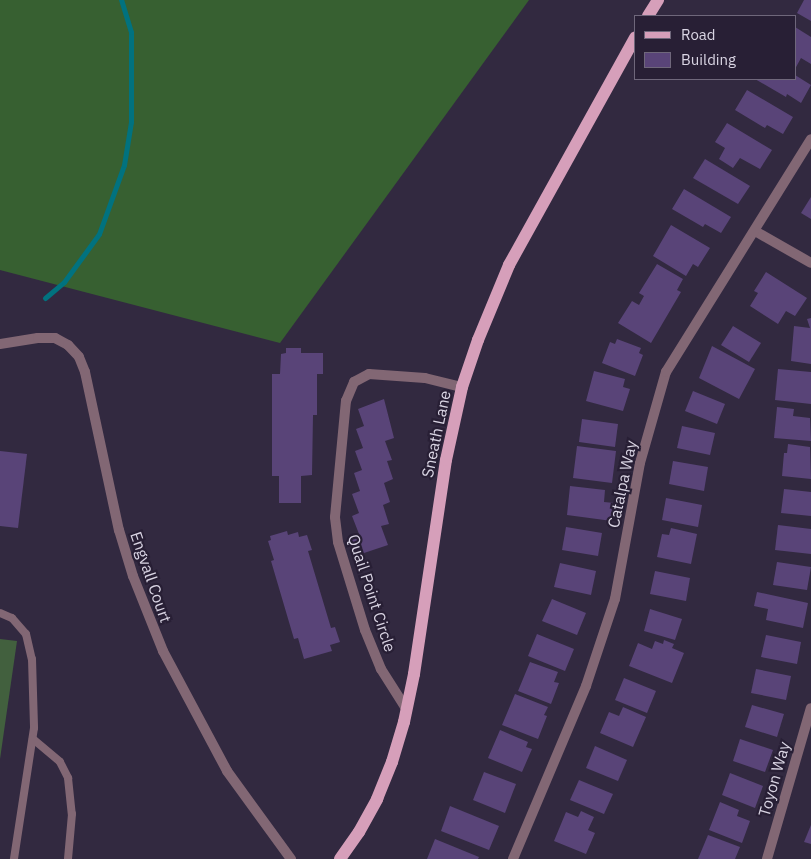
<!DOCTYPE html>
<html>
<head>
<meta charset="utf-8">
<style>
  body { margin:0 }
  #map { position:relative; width:811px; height:859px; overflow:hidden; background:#322940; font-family:"IBM Plex Sans",sans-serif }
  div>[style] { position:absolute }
  .green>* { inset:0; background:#42603e }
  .forest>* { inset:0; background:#376031 }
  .stream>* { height:5px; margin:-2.5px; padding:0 2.5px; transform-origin:2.5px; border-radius:2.5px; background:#01727f }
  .building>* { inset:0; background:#594478 }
  .service>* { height:8px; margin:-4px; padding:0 4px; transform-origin:4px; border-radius:4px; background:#826774 }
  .minor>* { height:10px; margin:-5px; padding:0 5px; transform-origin:5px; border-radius:5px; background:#826774 }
  .primary>* { height:12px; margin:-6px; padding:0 6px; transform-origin:6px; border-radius:6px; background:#d69fba }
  span { translate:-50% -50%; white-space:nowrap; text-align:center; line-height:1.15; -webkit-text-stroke:4.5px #281f35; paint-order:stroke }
  .street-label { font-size:16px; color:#d9d4e3 }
  .legend { position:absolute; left:634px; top:15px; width:162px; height:65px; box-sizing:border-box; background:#281f35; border:1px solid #6f677b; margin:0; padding:6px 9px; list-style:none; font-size:15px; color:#d9d4e3 }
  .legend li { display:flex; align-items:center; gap:10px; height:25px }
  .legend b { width:25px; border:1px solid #6f677b }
</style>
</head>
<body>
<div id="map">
  <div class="green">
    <div style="clip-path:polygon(0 639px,17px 641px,0 759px)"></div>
  </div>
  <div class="forest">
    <div style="clip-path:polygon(0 0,529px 0,280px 343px,0 270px)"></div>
  </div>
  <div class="stream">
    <div style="left:45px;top:298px;width:25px;rotate:-40deg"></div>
    <div style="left:64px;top:282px;width:59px;rotate:-53.9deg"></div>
    <div style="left:99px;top:234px;width:73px;rotate:-70.1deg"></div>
    <div style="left:124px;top:165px;width:44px;rotate:-80.8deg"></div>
    <div style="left:131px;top:122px;width:90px;rotate:-90deg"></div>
    <div style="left:131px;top:32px;width:34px;rotate:-107deg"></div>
  </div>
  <div class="building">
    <div style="clip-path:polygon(804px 0,811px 0,811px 21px,797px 13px)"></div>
    <div style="clip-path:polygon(795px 27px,811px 37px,811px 64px,801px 58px,795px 69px)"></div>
    <div style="clip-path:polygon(795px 75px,811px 85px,801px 103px,787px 94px,786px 97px,755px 79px,795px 79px)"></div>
    <div style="clip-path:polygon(747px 90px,793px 117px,783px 134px,767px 125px,765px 128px,735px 110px)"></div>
    <div style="clip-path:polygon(727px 123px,772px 150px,760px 169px,740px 158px,733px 168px,719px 159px,725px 148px,715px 142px)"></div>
    <div style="clip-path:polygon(705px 159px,750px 186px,738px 204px,693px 178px)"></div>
    <div style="clip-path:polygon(684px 189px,731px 217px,721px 233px,705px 224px,703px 227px,672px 209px)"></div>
    <div style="clip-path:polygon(811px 197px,811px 219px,801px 213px)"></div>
    <div style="clip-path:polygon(671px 225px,710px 248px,698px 267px,693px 264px,686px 276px,653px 256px)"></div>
    <div style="clip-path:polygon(657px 264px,683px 279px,677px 290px,681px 292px,651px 343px,618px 323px,632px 301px,639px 305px,644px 296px,639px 293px)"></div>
    <div style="clip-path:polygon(766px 272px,807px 298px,795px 316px,786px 311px,778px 324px,750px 306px,758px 293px,754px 291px)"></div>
    <div style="clip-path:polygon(811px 318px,811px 364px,791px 361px,794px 326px,810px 328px,807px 319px)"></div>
    <div style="clip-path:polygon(733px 326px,761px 343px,749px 362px,721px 345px)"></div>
    <div style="clip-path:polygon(617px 339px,641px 348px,639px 353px,643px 355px,635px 376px,602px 363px,610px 342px,615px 344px)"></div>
    <div style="clip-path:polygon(712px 346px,755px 369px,739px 399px,699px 378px)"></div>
    <div style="clip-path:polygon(286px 348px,301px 348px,301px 353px,323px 353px,323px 374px,317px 374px,317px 415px,313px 415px,312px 475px,301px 476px,301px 503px,279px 503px,279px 476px,272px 476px,272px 374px,280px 374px,281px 354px,286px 353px)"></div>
    <div style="clip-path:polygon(778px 369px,811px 372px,811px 404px,775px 400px)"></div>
    <div style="clip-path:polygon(594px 371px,625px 379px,623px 387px,630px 389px,623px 411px,586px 401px)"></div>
    <div style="clip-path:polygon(693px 391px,725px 404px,717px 424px,685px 411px)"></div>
    <div style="clip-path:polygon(384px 399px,394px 438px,385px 441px,392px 460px,387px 461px,393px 479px,384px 483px,390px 502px,383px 505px,389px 524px,381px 526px,388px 545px,358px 555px,351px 537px,359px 534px,352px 516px,359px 513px,352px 494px,360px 491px,354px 473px,362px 470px,355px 451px,363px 448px,356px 429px,364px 426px,358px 409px)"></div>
    <div style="clip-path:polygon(777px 407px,794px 409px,793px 416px,810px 418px,811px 441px,774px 438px)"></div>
    <div style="clip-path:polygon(582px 419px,618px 424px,615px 447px,579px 442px)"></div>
    <div style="clip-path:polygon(682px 426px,715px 433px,710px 455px,677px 448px)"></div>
    <div style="clip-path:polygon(788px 444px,810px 447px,811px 479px,782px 476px,784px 453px,787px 453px)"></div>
    <div style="clip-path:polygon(577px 446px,616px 451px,612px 483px,573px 478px)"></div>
    <div style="clip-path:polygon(0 451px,27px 454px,18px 528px,0 526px)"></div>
    <div style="clip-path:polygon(673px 461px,708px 467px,704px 491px,669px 484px)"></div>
    <div style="clip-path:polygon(570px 486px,605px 490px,604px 502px,614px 503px,612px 521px,567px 515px)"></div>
    <div style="clip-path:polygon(784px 489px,811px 492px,811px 516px,781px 513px)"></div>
    <div style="clip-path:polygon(666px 498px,702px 505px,698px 527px,662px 520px)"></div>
    <div style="clip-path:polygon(778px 525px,811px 529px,811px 554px,775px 550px)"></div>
    <div style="clip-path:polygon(566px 527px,602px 533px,598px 556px,562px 550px)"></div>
    <div style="clip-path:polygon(671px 528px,697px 534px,691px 564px,657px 557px,662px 534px,669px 535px)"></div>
    <div style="clip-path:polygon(287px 531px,288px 535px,298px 532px,299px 537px,307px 535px,312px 550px,308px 551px,331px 628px,335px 627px,340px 642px,330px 645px,332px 651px,304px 659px,298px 638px,294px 639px,271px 561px,274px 560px,268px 541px,271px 540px,270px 536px)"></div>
    <div style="clip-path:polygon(777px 562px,811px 567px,807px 590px,773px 585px)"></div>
    <div style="clip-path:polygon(560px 563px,596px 571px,591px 595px,554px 587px)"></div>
    <div style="clip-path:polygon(655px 571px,690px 578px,686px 601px,650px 594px)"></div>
    <div style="clip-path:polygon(757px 592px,808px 603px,803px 628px,766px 620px,768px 609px,754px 606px)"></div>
    <div style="clip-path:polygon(552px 599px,586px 613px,577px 635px,542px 621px)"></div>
    <div style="clip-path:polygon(650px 609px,682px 619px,675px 640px,644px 631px)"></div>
    <div style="clip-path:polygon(537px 634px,574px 649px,565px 671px,528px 656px)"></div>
    <div style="clip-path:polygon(766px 635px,801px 642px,797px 664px,761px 657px)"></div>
    <div style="clip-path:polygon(664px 640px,674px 644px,672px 648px,684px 653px,672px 683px,629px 666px,638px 643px,652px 649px,655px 641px,663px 644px)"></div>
    <div style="clip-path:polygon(530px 662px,558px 672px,554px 682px,559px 683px,551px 704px,518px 691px)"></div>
    <div style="clip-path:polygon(756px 669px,791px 676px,786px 700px,751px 693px)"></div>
    <div style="clip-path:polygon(624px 678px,656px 691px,647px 713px,615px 700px)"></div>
    <div style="clip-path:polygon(515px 694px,548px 707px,544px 715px,547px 716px,538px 739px,502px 725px)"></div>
    <div style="clip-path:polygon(752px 705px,784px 714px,777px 737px,745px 727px)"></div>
    <div style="clip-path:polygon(623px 707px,646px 717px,633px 747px,600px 733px,609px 712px,619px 716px)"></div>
    <div style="clip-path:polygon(500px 730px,528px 742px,526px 747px,532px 749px,522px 772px,488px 758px)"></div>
    <div style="clip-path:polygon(740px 739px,773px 750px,765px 772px,733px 761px)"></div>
    <div style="clip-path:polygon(595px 746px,627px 760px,618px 781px,586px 768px)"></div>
    <div style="clip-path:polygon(484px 772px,516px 784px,505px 813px,473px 800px)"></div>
    <div style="clip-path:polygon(730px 773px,763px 786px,755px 808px,722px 795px)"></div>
    <div style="clip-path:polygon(579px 780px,613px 794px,604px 814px,570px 800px)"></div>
    <div style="clip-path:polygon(720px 802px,739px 810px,737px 816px,750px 821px,742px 843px,709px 830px)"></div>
    <div style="clip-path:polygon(450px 806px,499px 826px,489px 850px,441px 831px)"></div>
    <div style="clip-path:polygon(581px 811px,594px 817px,588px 830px,595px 833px,586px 854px,554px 841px,566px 812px,578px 817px)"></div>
    <div style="clip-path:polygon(811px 825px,811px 844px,804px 842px)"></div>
    <div style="clip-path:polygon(708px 835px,740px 847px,735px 859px,698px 859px)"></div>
    <div style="clip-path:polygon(435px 839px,479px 857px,478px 859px,427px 859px)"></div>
  </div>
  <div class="service">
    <div style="left:0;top:613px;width:13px;rotate:23deg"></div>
    <div style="left:12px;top:618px;width:21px;rotate:49deg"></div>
    <div style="left:26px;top:634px;width:26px;rotate:77deg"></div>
    <div style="left:32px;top:659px;width:69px;rotate:88.3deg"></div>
    <div style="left:34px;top:728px;width:133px;rotate:98.7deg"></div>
    <div style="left:33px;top:739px;width:35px;rotate:40deg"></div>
    <div style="left:60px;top:762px;width:18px;rotate:63deg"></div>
    <div style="left:68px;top:778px;width:36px;rotate:84deg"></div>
    <div style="left:72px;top:814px;width:45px;rotate:95.1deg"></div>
  </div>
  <div class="minor">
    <div style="left:755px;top:231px;width:64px;rotate:29.7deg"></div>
    <div style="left:0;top:344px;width:38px;rotate:-9deg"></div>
    <div style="left:38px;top:338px;width:17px"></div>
    <div style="left:55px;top:338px;width:15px;rotate:28deg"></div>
    <div style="left:68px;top:345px;width:16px;rotate:47deg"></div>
    <div style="left:79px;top:357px;width:16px;rotate:68deg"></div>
    <div style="left:85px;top:372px;width:162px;rotate:77.9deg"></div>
    <div style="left:119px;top:530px;width:48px;rotate:73.1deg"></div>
    <div style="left:133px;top:576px;width:81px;rotate:68.2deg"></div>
    <div style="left:163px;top:651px;width:136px;rotate:61.9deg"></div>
    <div style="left:227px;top:771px;width:109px;rotate:54deg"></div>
    <div style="left:407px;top:710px;width:49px;rotate:-122.4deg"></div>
    <div style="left:381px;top:669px;width:42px;rotate:-112.3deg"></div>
    <div style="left:365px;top:630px;width:92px;rotate:-107.1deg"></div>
    <div style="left:338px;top:542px;width:25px;rotate:-97deg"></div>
    <div style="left:335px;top:517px;width:117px;rotate:-84.6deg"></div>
    <div style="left:346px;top:401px;width:21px;rotate:-67deg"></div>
    <div style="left:354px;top:382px;width:17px;rotate:-28deg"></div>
    <div style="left:369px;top:374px;width:56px;rotate:4.1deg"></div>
    <div style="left:425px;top:378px;width:38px;rotate:14deg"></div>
    <div style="left:513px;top:859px;width:188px;rotate:-67.1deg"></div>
    <div style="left:586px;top:686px;width:92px;rotate:-71.6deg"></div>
    <div style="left:615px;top:599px;width:138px;rotate:-79.6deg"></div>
    <div style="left:640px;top:463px;width:95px;rotate:-74.1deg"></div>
    <div style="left:666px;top:372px;width:274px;rotate:-58.1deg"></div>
    <div style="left:767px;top:859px;width:157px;rotate:-73.8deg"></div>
  </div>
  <div class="primary">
    <div style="left:648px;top:16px;width:19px;rotate:-58deg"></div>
    <div style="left:340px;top:859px;width:33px;rotate:-55deg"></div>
    <div style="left:359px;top:832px;width:38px;rotate:-61deg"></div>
    <div style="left:377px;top:799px;width:40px;rotate:-68deg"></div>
    <div style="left:392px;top:762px;width:42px;rotate:-73.3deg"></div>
    <div style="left:404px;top:722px;width:49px;rotate:-78.2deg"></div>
    <div style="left:414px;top:674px;width:216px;rotate:-81.5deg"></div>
    <div style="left:446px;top:460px;width:75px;rotate:-77.6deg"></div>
    <div style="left:462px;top:387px;width:50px;rotate:-71.2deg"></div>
    <div style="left:478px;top:340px;width:81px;rotate:-67.5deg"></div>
    <div style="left:509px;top:265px;width:260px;rotate:-61deg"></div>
  </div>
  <div class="street-label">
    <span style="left:436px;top:434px;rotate:-78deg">Sneath Lane</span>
    <span style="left:622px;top:484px;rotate:-78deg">Catalpa Way</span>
    <span style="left:151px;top:577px;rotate:71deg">Engvall Court</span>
    <span style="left:372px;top:593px;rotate:72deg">Quail Point Circle</span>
    <span style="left:774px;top:779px;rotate:-74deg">Toyon Way</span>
  </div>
  <ul class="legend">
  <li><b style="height:6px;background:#d69fba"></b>Road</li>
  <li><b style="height:14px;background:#594478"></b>Building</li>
  </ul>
</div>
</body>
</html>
